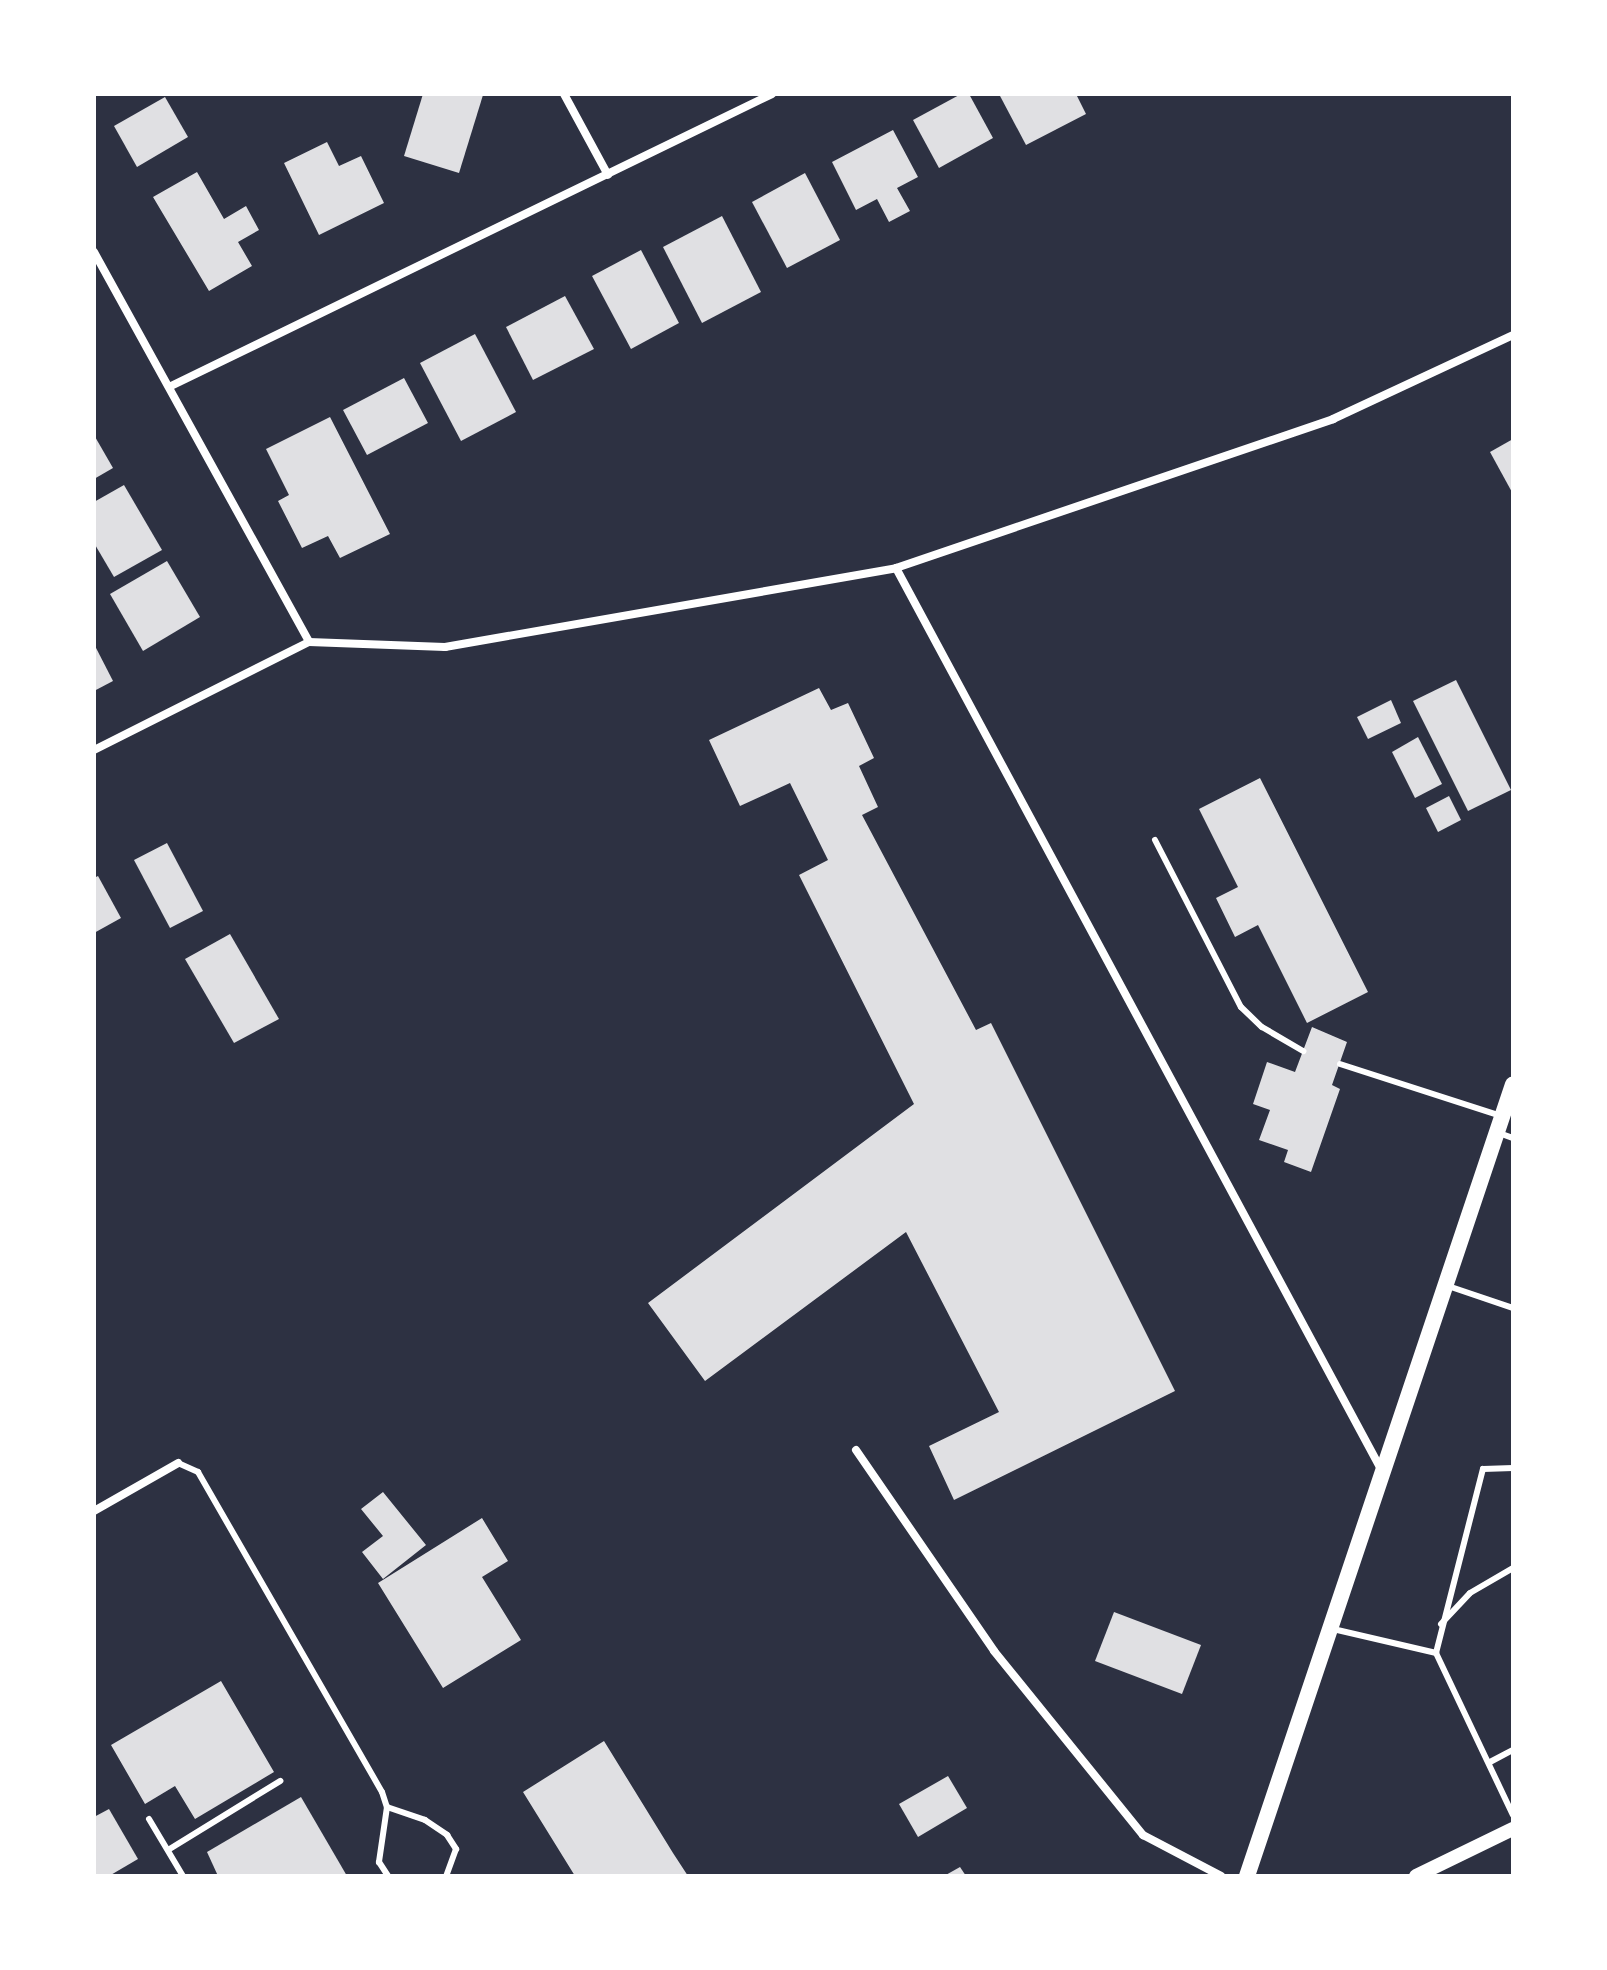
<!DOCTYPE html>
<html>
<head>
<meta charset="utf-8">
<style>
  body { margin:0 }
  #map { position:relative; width:1607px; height:1970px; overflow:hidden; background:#2d3142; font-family:"Roboto Condensed",sans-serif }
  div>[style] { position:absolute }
  .building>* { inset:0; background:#e0e0e3 }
  .service>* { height:6px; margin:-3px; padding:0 3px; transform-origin:3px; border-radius:3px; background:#fff }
  .minor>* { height:8px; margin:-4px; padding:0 4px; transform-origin:4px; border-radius:4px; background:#fff }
  .tertiary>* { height:14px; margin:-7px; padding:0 7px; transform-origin:7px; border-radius:7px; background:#fff }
  .secondary>* { height:16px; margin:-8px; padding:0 8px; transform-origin:8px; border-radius:8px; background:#fff }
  span { translate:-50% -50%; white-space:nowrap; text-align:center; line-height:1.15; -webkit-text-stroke:7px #fff; paint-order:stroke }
  .frame { position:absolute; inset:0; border:96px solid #fff; pointer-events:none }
</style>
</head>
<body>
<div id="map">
  <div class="building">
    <div style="clip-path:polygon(423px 94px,483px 95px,459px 173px,404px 156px)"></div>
    <div style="clip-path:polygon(961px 94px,969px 94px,993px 138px,939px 168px,913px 120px)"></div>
    <div style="clip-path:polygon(999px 94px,1076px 94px,1086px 114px,1026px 145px)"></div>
    <div style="clip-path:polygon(165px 97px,188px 137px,137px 167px,114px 126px)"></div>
    <div style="clip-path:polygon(893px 130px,918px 177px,897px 188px,910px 211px,889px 222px,877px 199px,856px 210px,832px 162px)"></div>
    <div style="clip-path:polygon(327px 142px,339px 166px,361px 156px,384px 203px,319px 235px,284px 163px)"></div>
    <div style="clip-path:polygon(197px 172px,224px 219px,246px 206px,259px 230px,238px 242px,252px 266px,209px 291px,153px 197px)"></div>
    <div style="clip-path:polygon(805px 173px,840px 240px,787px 268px,752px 202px)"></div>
    <div style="clip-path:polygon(722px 216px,761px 292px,702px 323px,663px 247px)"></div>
    <div style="clip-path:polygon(641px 250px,679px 323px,631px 349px,592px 276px)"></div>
    <div style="clip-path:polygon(565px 296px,594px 349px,533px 380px,506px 327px)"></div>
    <div style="clip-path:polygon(475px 334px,516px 412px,461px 441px,420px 363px)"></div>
    <div style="clip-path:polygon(404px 378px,428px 423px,367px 455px,343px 410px)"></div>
    <div style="clip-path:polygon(330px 417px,390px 534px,340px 558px,328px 536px,302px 548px,278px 501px,289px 495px,266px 449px)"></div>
    <div style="clip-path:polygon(94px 435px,113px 468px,94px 479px)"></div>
    <div style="clip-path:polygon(1513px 439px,1513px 494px,1490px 452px)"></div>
    <div style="clip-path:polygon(124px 485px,162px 550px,114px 577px,94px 543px,94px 502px)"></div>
    <div style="clip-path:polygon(167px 561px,200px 617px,143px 651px,110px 594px)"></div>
    <div style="clip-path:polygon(94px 644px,113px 681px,94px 691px)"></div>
    <div style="clip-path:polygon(1456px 680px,1511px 790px,1468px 811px,1413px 701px)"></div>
    <div style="clip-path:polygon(819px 688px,831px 710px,848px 703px,874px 758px,859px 766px,878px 807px,862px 815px,976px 1030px,991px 1023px,1175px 1391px,954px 1500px,929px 1446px,999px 1412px,906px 1232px,705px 1381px,648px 1303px,914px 1104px,799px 875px,828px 860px,790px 783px,740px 806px,709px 740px)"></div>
    <div style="clip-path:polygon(1391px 700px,1401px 723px,1368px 739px,1357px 717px)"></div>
    <div style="clip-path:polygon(1418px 737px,1442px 784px,1415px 798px,1392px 752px)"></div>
    <div style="clip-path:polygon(1260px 778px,1368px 992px,1307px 1023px,1258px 925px,1235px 937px,1216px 898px,1238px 887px,1199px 809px)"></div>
    <div style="clip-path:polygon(1449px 796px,1461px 820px,1438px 832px,1426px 808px)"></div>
    <div style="clip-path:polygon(167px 843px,203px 911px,170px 928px,134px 860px)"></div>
    <div style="clip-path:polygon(98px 876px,121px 918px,94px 933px,94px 878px)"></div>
    <div style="clip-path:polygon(230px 934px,279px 1019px,234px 1043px,185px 959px)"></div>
    <div style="clip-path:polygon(1312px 1027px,1347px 1042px,1332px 1085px,1340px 1089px,1311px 1172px,1284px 1162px,1288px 1150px,1259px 1140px,1270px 1110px,1253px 1104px,1267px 1062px,1295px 1072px)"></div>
    <div style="clip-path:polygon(383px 1492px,426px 1545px,383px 1579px,362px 1552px,383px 1536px,361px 1509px)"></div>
    <div style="clip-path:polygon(482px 1518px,508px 1561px,482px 1577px,521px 1640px,443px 1688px,378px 1583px)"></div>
    <div style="clip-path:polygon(1114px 1612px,1201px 1645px,1182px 1694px,1095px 1661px)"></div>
    <div style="clip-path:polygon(221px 1681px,274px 1772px,195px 1819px,175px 1786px,145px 1804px,111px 1745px)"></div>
    <div style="clip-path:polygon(604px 1741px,673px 1853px,688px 1876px,575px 1876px,523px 1792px)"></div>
    <div style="clip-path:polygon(948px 1776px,967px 1808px,918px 1837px,899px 1804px)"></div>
    <div style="clip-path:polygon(301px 1797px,347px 1876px,218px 1876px,207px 1852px)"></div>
    <div style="clip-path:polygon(109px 1809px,138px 1859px,109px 1876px,94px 1876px,94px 1817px)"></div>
    <div style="clip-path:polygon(960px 1867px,966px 1876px,944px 1876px)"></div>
  </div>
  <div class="service">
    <div style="left:1155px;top:840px;width:188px;rotate:62.8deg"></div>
    <div style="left:1241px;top:1007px;width:29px;rotate:44deg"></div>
    <div style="left:1262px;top:1027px;width:48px;rotate:30.3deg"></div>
    <div style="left:1340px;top:1064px;width:169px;rotate:17.9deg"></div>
    <div style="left:1499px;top:1133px;width:15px;rotate:20deg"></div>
    <div style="left:1448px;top:1286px;width:69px;rotate:18.7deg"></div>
    <div style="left:178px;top:1463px;width:22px;rotate:24deg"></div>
    <div style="left:198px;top:1472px;width:369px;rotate:60.1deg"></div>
    <div style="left:382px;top:1792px;width:16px;rotate:72deg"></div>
    <div style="left:387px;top:1807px;width:56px;rotate:98.3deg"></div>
    <div style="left:379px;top:1862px;width:17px;rotate:57deg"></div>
    <div style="left:1441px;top:1624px;width:42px;rotate:-46.9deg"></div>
    <div style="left:1470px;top:1593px;width:50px;rotate:-30.2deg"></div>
    <div style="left:1333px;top:1629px;width:106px;rotate:13.1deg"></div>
    <div style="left:1436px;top:1653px;width:179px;rotate:64.6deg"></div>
    <div style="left:1436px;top:1653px;width:190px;rotate:-75.7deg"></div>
    <div style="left:1483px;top:1469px;width:30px;rotate:-2deg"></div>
    <div style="left:1490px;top:1762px;width:26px;rotate:-28deg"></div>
    <div style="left:387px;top:1807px;width:40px;rotate:18.9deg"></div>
    <div style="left:425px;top:1820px;width:27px;rotate:34deg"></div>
    <div style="left:447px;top:1835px;width:17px;rotate:57deg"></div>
    <div style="left:456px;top:1849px;width:29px;rotate:110deg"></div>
    <div style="left:149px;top:1819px;width:66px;rotate:59.2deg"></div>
    <div style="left:168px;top:1850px;width:132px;rotate:-31.6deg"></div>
  </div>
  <div class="minor">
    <div style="left:564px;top:94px;width:92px;rotate:61.5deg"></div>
    <div style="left:94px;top:252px;width:445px;rotate:61.1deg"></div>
    <div style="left:171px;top:386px;width:668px;rotate:-25.91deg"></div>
    <div style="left:896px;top:568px;width:1023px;rotate:61.71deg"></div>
    <div style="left:94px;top:750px;width:241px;rotate:-26.7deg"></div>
    <div style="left:309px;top:642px;width:136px;rotate:2.1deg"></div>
    <div style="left:445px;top:647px;width:458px;rotate:-9.9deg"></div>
    <div style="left:896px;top:568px;width:462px;rotate:-18.8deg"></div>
    <div style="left:1333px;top:419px;width:199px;rotate:-25deg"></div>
    <div style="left:856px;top:1450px;width:244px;rotate:55.5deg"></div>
    <div style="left:994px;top:1651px;width:237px;rotate:51deg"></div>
    <div style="left:1143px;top:1835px;width:88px;rotate:27.7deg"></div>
    <div style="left:94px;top:1511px;width:97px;rotate:-29.7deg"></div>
  </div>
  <div class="tertiary">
    <div style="left:1416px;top:1876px;width:108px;rotate:-25.9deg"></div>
  </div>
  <div class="secondary">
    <div style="left:1247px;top:1876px;width:835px;rotate:-71.43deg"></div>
  </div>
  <div class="frame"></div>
</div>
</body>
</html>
